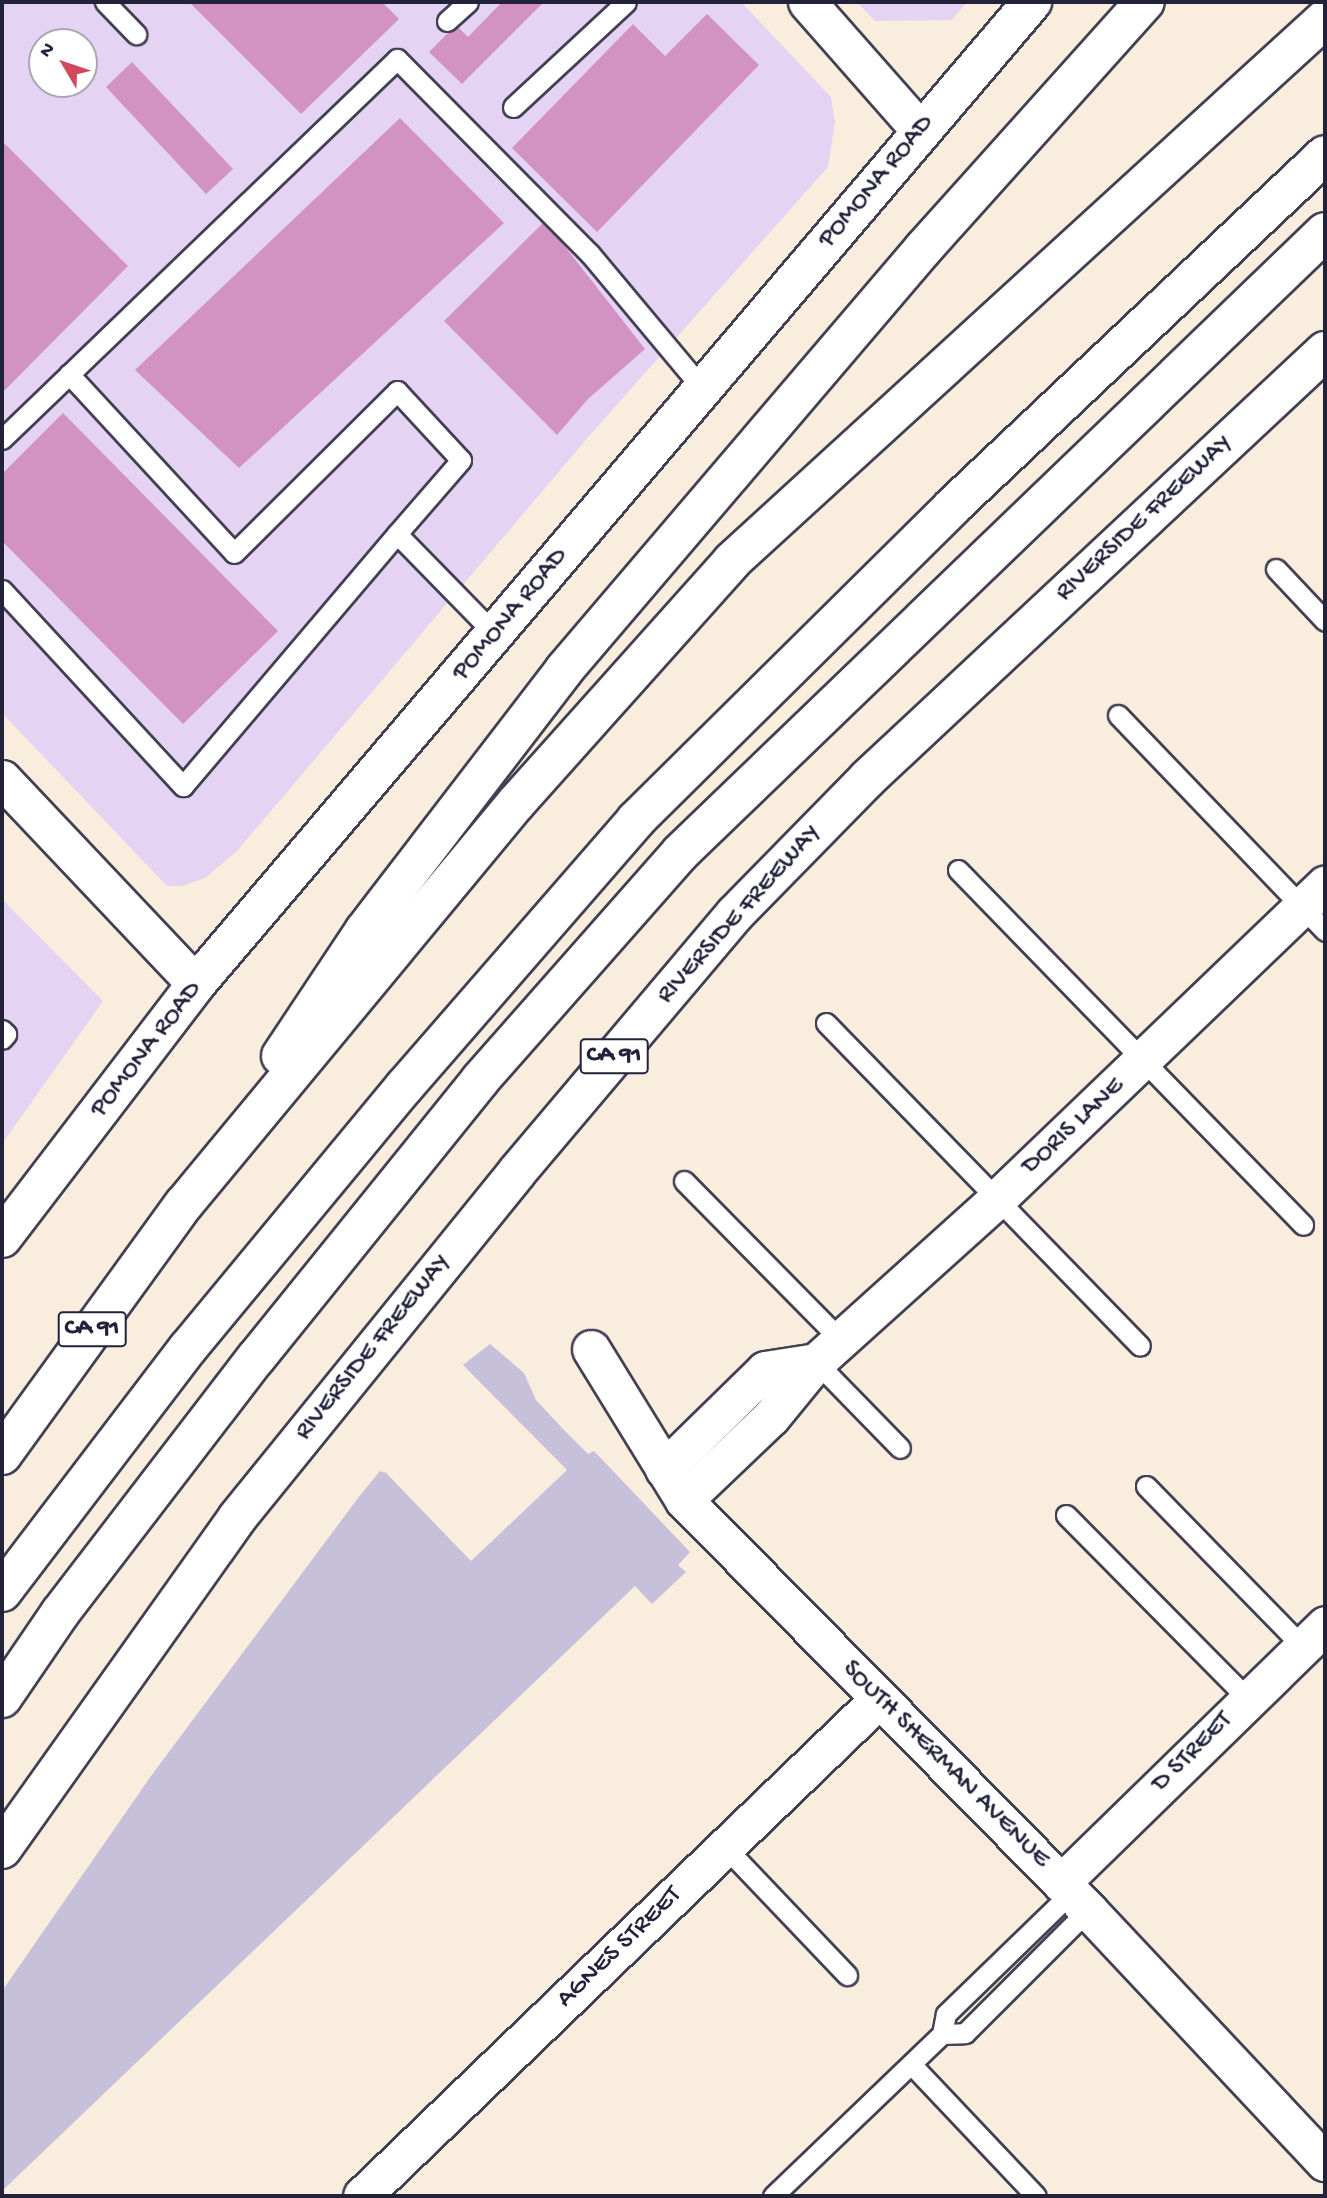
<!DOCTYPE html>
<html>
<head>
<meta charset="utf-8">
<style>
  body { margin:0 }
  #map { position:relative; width:1327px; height:2198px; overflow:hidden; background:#f9eddd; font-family:"Gochi Hand",sans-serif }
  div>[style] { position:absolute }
  .built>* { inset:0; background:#e4d3f2 }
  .industrial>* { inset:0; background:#c6c0da }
  .building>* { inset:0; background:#d293c4 }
  .roads { filter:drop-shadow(2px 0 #424053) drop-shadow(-2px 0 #424053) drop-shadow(0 2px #424053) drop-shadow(0 -2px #424053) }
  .service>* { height:19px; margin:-9.5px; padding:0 9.5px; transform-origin:9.5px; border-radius:9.5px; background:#fff }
  .minor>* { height:37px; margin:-18.5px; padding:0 18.5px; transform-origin:18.5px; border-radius:18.5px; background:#fff }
  .secondary>* { height:38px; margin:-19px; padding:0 19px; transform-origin:19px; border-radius:19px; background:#fff }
  .motorway>* { height:38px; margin:-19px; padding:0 19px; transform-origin:19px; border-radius:19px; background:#fff }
  span { translate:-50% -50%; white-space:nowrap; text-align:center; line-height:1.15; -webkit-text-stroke:7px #fff; paint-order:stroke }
  .shield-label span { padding:2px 5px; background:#fff; border:2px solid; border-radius:5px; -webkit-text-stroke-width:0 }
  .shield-label { font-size:24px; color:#22223b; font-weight:700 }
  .street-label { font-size:26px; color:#22223b }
  .frame { position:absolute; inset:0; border:4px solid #22223b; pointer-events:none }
  .north { position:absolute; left:28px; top:28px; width:70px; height:70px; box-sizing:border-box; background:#fff; border:2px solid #a7a7b1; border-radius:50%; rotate:309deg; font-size:19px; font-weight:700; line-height:28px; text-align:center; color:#22223b }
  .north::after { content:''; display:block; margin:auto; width:24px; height:32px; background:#d1495b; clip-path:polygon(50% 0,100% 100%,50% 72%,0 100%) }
</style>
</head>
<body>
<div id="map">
  <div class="built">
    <div style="clip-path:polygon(evenodd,2px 2px,741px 2px,831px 97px,835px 122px,828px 167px,590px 435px,237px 851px,205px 878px,182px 886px,167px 886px,2px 713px,2px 2px,42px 42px,84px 42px,84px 84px,42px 84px,42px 42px)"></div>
    <div style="clip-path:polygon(857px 2px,967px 2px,952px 20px,875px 21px)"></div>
    <div style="clip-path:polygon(2px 899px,103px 1001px,2px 1144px)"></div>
  </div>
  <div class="industrial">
    <div style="clip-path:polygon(490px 1344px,524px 1373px,536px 1400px,563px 1429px,588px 1454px,594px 1451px,690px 1552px,678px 1565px,686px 1572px,652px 1604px,635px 1586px,2px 2191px,2px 1991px,151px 1776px,358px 1498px,380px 1471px,386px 1473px,471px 1561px,567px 1470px,463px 1365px)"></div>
  </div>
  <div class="building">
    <div style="clip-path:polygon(189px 2px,382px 2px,399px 19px,301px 114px)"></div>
    <div style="clip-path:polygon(502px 2px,544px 2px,462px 84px,429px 52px,456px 25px,468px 37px)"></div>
    <div style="clip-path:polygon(707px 14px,759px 65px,597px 232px,512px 148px,633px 24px,665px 56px)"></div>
    <div style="clip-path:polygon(132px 62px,233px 169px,206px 194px,106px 87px)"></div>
    <div style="clip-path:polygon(400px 118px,504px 223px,239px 468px,135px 370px)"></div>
    <div style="clip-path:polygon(2px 141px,128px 266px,2px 393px)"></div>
    <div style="clip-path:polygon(545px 221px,645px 349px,588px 399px,557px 435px,444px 321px)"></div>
    <div style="clip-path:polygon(63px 413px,278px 631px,183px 724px,2px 541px,2px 474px)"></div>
  </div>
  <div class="roads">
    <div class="service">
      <div style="left:105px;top:2px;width:45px;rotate:45.9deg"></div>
      <div style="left:447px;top:21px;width:28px;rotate:-42deg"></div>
      <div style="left:513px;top:107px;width:154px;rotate:-42.9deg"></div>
      <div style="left:69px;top:374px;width:243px;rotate:47.3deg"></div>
      <div style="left:234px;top:553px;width:230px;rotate:-44.8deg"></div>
      <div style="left:397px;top:391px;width:94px;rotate:47.2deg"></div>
      <div style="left:461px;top:460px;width:98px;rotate:130.9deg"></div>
      <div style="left:2px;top:439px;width:548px;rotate:-43.89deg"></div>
      <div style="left:397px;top:59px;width:274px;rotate:45.3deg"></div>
      <div style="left:590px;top:254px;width:176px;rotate:50.1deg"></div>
      <div style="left:1276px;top:569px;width:71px;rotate:46.7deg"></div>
      <div style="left:2px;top:590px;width:267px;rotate:47.3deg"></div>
      <div style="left:183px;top:786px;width:331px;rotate:-49.7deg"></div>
      <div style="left:397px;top:534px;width:140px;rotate:45.6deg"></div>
      <div style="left:1118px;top:715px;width:299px;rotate:46.2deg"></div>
      <div style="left:958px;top:870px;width:495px;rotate:45.8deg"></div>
      <div style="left:826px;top:1023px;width:450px;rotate:45.8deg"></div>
      <div style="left:2px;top:1030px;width:6px;rotate:45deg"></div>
      <div style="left:6px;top:1034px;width:6px;rotate:129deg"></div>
      <div style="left:684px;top:1181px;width:222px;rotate:45.4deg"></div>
      <div style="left:816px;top:1362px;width:120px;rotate:45.7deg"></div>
      <div style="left:1146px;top:1486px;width:225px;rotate:45.7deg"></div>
      <div style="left:1066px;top:1515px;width:259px;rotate:45.3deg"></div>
      <div style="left:725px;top:1847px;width:177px;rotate:46.4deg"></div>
      <div style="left:942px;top:2034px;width:23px;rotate:-2deg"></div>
      <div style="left:965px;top:2033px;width:174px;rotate:-45deg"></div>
      <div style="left:912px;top:2065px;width:180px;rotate:46.6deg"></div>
      <div style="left:773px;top:2196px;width:234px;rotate:-43.8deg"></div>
      <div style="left:942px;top:2034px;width:20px;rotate:-79deg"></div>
      <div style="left:946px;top:2014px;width:174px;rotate:-44.1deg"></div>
    </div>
    <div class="minor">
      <div style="left:807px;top:2px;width:171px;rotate:48.6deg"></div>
      <div style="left:2px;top:779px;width:282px;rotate:46.6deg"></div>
      <div style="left:591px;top:1349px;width:177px;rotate:58.4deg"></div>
      <div style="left:684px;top:1500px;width:576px;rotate:45.42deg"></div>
      <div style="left:1088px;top:1910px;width:346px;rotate:46.8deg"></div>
      <div style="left:664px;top:1469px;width:141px;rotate:-44.4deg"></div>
      <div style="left:765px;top:1370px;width:52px;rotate:-8.9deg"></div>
      <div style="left:684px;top:1500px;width:120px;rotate:-43.7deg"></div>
      <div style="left:771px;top:1417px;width:71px;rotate:-50.7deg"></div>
      <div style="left:816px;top:1362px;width:242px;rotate:-42deg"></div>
      <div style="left:996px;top:1200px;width:456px;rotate:-43.8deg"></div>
      <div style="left:1061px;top:1883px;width:369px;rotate:-44.3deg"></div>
      <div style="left:362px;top:2196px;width:717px;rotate:-43.87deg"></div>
    </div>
    <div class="secondary">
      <div style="left:2px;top:1238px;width:320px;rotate:-52.6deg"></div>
      <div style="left:196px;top:984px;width:1290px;rotate:-49.59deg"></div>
    </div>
    <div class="motorway">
      <div style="left:281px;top:1056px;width:150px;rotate:-56.4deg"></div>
      <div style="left:364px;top:931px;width:329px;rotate:-52.5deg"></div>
      <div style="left:564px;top:670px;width:553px;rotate:-49.54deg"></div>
      <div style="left:923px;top:249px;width:332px;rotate:-48.1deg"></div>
      <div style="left:2px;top:1455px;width:310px;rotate:-54.1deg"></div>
      <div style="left:184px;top:1204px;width:521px;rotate:-50.38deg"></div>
      <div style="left:516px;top:803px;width:324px;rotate:-48.2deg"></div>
      <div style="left:732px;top:561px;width:803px;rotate:-42.43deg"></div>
      <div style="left:2px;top:1592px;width:307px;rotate:-52.7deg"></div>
      <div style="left:188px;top:1348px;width:340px;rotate:-50.4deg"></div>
      <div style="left:405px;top:1086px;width:352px;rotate:-49deg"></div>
      <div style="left:636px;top:820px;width:446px;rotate:-44.7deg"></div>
      <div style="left:953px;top:506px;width:511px;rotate:-43.34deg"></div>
      <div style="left:2px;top:1698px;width:103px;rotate:-55.7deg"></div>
      <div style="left:60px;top:1613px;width:322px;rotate:-52.5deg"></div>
      <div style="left:256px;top:1358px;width:357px;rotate:-51.1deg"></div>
      <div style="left:480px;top:1080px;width:303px;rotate:-48.6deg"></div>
      <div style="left:680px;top:853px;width:895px;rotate:-43.91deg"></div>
      <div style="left:2px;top:1849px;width:406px;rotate:-54.6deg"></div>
      <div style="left:237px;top:1518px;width:445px;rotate:-51deg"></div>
      <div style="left:517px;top:1172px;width:338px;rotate:-49.8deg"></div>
      <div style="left:735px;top:914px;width:189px;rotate:-45.6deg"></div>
      <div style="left:867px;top:779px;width:627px;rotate:-43.06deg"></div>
    </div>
  </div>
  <div class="shield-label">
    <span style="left:614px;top:1056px">CA 91</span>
    <span style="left:92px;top:1329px">CA 91</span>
  </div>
  <div class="street-label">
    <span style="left:877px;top:182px;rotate:-50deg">POMONA ROAD</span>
    <span style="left:1145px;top:519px;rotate:-43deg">RIVERSIDE FREEWAY</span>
    <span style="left:511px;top:615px;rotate:-50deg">POMONA ROAD</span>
    <span style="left:740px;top:915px;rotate:-48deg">RIVERSIDE FREEWAY</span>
    <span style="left:147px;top:1050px;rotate:-52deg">POMONA ROAD</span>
    <span style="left:1074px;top:1127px;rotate:-43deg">DORIS LANE</span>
    <span style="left:374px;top:1348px;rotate:-51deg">RIVERSIDE FREEWAY</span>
    <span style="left:1193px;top:1753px;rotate:-45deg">D STREET</span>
    <span style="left:945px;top:1765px;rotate:45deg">SOUTH SHERMAN AVENUE</span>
    <span style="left:620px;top:1948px;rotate:-44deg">AGNES STREET</span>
  </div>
  <div class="frame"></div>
  <div class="north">N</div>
</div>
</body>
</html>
